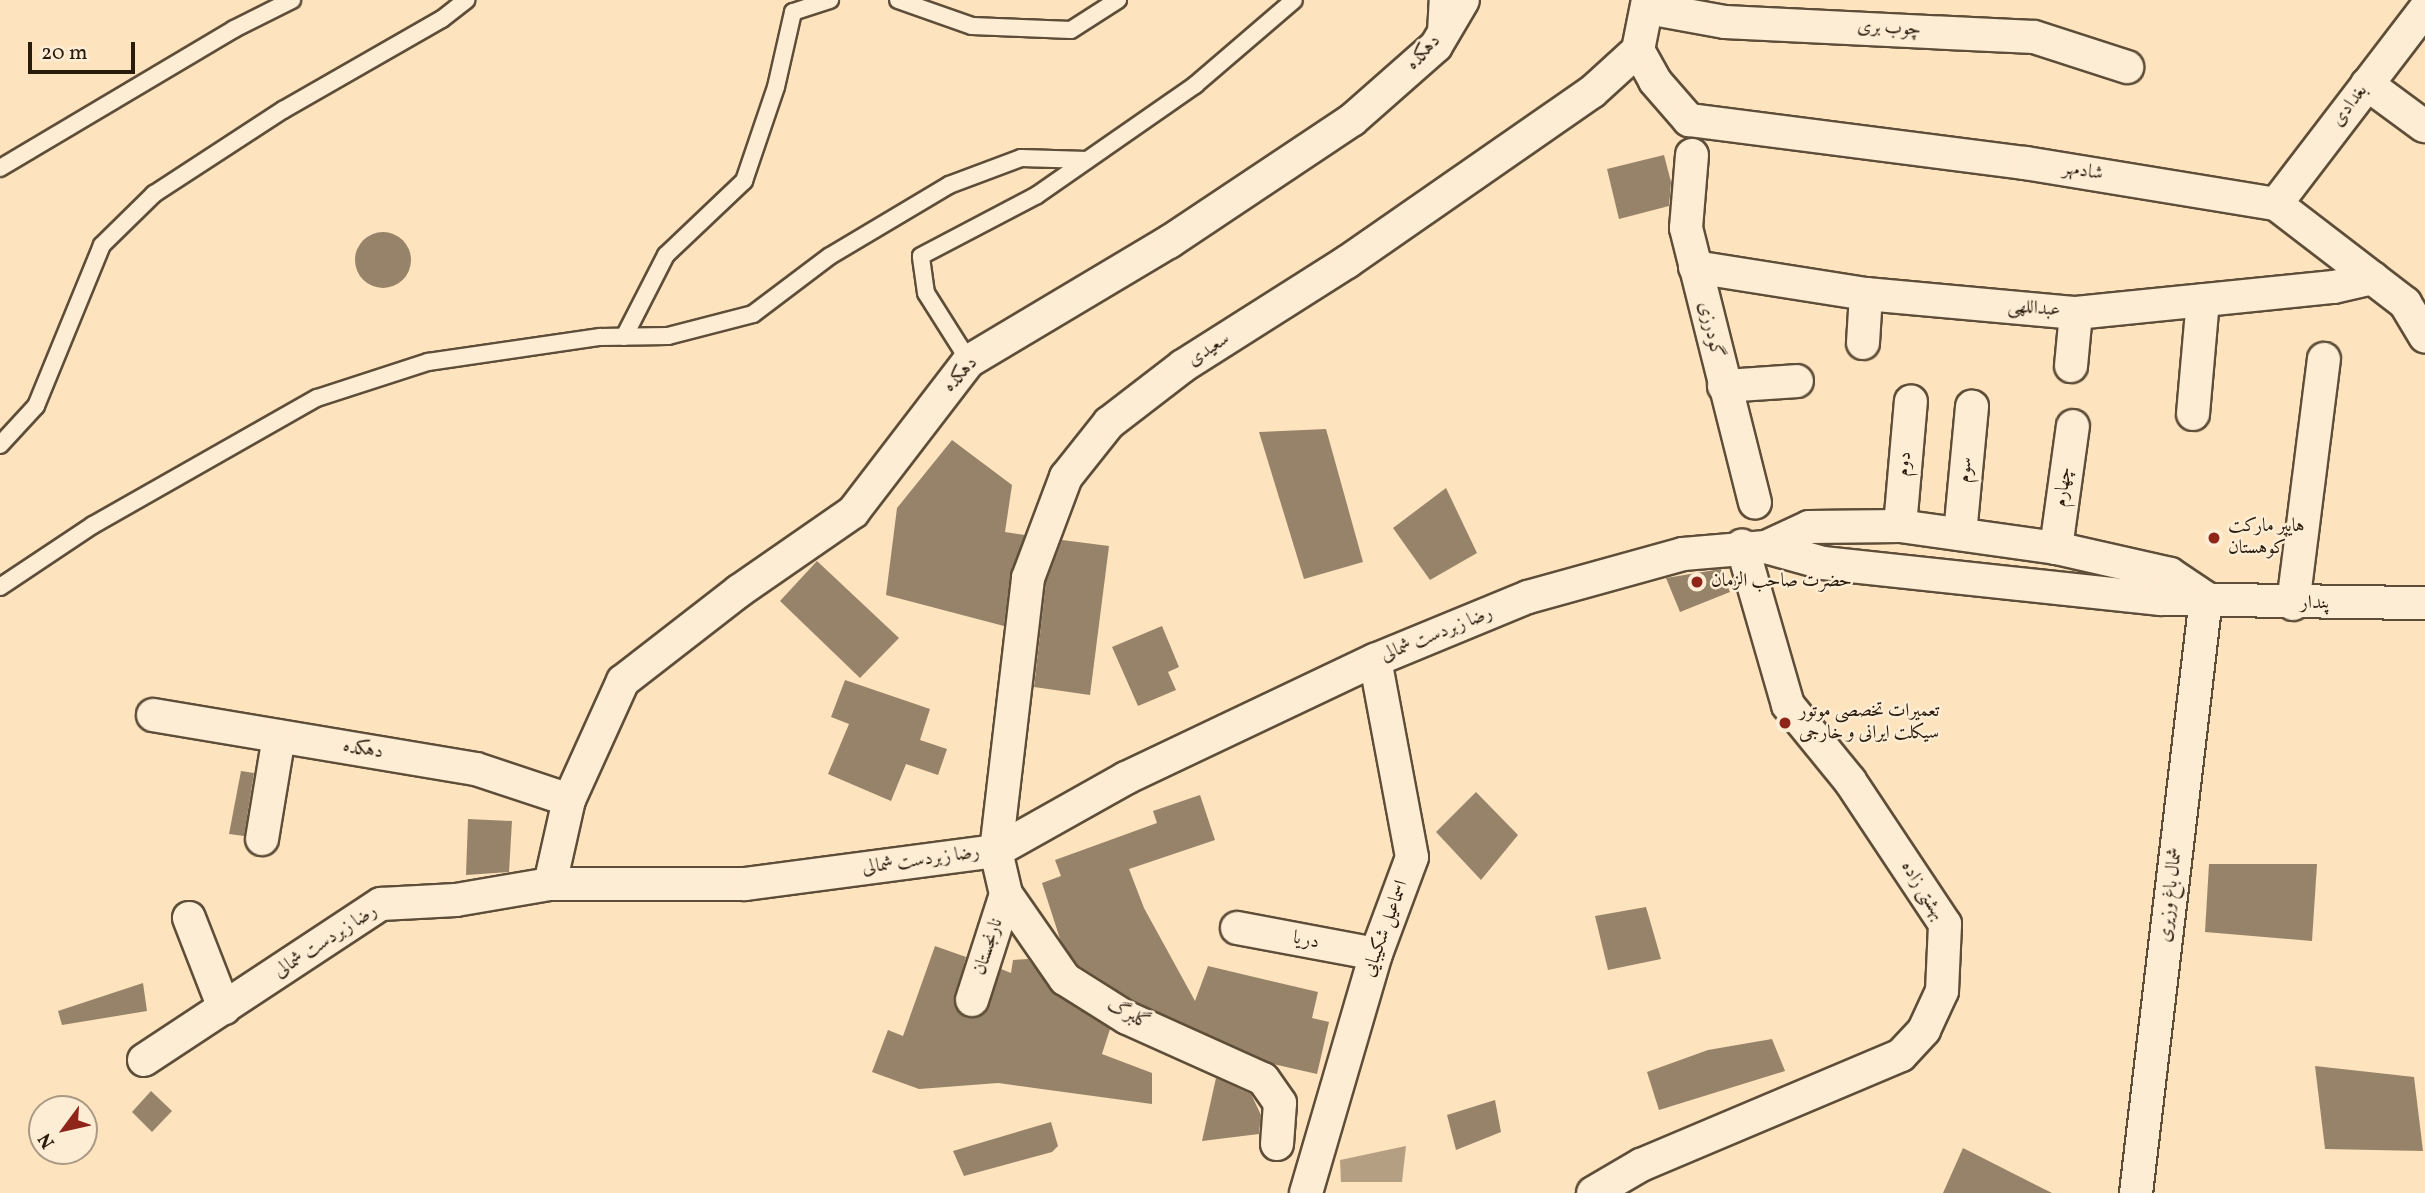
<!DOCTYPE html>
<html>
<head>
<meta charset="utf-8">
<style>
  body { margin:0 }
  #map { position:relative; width:2425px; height:1193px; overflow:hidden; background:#fde3be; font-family:Vollkorn,Amiri,serif }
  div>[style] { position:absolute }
  .water>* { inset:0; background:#b59f82 }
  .building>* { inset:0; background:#978369 }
  .round { border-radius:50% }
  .roads { filter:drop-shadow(2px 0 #5e4e39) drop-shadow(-2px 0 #5e4e39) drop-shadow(0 2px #5e4e39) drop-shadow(0 -2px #5e4e39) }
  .service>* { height:16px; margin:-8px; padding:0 8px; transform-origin:8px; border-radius:8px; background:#feedd5 }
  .minor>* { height:32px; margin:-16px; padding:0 16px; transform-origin:16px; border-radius:16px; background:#feedd5 }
  .dots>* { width:19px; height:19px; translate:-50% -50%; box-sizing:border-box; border:4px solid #feedd5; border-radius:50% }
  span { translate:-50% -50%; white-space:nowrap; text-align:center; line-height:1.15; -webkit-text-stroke:5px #feedd5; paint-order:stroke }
  .street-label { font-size:19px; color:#291c0d }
  .poi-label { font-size:19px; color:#291c0d }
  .left { translate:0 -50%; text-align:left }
  .north { position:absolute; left:28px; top:1095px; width:70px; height:70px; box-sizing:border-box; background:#feedd5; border:2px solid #a99985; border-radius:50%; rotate:237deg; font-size:19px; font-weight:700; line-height:28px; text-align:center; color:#291c0d }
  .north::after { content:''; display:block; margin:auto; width:24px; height:32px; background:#8f2418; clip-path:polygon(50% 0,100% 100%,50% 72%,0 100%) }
  .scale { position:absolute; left:28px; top:42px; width:107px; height:32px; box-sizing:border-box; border:4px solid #291c0d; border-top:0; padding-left:9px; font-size:21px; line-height:24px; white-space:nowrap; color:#291c0d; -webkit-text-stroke:5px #feedd5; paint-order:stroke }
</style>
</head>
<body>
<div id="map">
  <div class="water">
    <div style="clip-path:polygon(1406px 1146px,1402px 1182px,1341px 1182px,1340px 1160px)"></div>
  </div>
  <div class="building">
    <div style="clip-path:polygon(1664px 155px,1671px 182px,1669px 206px,1619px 219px,1607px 169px)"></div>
    <div class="round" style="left:355px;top:232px;width:56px;height:56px"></div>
    <div style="clip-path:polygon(1326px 429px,1363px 562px,1304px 579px,1259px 432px)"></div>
    <div style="clip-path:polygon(952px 440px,1012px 485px,1005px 532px,1025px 535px,1010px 576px,1004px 626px,886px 595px,897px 508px)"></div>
    <div style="clip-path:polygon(1446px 488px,1477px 553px,1430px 580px,1393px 528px)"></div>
    <div style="clip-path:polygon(1062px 540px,1109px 546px,1090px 695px,1034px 687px,1046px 582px)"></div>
    <div style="clip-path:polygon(817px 561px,899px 638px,860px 678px,780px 601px)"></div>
    <div style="clip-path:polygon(1721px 569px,1730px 592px,1680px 612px,1666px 578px)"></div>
    <div style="clip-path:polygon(1162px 626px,1179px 667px,1168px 672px,1176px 690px,1138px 706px,1112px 647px)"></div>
    <div style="clip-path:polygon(845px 680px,930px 709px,920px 740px,947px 749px,938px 775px,906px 764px,891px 801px,828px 774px,849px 724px,831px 717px)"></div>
    <div style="clip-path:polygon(241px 771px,254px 773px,244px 836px,229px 834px)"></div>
    <div style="clip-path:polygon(1476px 792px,1518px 835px,1481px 880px,1436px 832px)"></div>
    <div style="clip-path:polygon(1200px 795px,1215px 840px,1129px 869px,1144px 908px,1195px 1001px,1208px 966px,1318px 992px,1312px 1018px,1329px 1022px,1317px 1074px,1273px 1064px,1136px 1002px,1078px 965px,1061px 942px,1042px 883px,1061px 876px,1055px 860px,1157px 823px,1153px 811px)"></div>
    <div style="clip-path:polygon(468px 819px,512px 821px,509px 872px,466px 875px)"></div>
    <div style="clip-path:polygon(2209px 864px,2317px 864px,2312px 941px,2205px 932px)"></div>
    <div style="clip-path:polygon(1646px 907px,1661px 959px,1608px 970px,1595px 916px)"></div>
    <div style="clip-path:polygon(935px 946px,966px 957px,954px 1003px,967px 1018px,985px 1013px,1001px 969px,1011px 973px,1013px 960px,1028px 959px,1055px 994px,1110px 1029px,1102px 1054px,1152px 1073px,1152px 1104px,998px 1083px,919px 1089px,872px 1072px,888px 1030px,903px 1036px)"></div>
    <div style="clip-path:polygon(143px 983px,147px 1011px,62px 1025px,58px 1011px)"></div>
    <div style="clip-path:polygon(1772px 1039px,1785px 1071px,1659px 1110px,1647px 1072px,1708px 1050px)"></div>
    <div style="clip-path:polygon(2315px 1066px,2414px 1077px,2423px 1151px,2325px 1149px)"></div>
    <div style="clip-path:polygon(1216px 1078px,1251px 1094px,1261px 1115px,1259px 1134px,1202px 1141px)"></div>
    <div style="clip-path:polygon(151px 1091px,172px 1111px,152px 1132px,132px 1112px)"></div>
    <div style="clip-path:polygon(1495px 1100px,1501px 1132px,1456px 1150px,1447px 1115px)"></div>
    <div style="clip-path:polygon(1051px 1122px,1058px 1146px,1052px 1152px,964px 1176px,953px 1151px)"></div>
    <div style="clip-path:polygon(1963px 1148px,2052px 1193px,1943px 1193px)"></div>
  </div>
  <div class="roads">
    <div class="service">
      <div style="left:898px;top:0;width:78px;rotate:19.4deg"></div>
      <div style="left:972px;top:26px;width:99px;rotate:2.3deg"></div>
      <div style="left:1071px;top:30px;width:56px;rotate:-32.6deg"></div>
      <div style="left:1436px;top:33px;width:33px;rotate:-87deg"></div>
      <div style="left:0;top:168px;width:272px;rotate:-30.7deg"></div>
      <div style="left:234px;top:29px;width:65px;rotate:-26.6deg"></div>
      <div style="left:624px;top:337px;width:92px;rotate:-62.9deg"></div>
      <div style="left:666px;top:255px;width:108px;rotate:-43.5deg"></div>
      <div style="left:744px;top:181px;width:99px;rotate:-71.2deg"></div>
      <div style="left:776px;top:87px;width:77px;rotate:-77.2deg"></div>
      <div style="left:793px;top:12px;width:39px;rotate:-18deg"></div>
      <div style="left:969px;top:361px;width:80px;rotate:-122.3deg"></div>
      <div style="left:926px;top:293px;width:37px;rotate:-98deg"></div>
      <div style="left:921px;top:256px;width:131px;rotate:-27.7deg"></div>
      <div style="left:1037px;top:195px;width:193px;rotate:-34.8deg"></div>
      <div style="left:1195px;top:85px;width:130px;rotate:-40.6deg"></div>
      <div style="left:0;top:445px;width:53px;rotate:-47.3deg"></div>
      <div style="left:36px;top:406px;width:174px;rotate:-67.7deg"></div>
      <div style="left:102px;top:245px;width:73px;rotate:-44.4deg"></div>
      <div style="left:154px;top:194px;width:154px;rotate:-33.1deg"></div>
      <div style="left:283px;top:110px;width:183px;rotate:-29.8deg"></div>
      <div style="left:442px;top:19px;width:31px;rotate:-38deg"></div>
      <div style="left:0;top:587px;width:112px;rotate:-33.7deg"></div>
      <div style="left:93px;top:525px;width:257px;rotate:-29.6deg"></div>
      <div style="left:317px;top:398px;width:117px;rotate:-18deg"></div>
      <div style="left:428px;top:362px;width:174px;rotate:-8.3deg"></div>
      <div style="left:600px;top:337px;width:68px;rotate:-0.8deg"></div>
      <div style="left:668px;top:336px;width:88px;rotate:-14.5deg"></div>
      <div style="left:753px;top:314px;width:96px;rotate:-37deg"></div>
      <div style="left:830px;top:256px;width:139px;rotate:-30.8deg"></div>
      <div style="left:949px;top:185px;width:77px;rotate:-20.6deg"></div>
      <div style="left:1021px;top:158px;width:66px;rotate:1.7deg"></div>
    </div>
    <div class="minor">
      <div style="left:1648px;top:8px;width:78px;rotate:10.3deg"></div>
      <div style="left:1725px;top:22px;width:309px;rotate:2.8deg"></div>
      <div style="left:2034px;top:37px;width:98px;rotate:17.9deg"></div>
      <div style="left:1638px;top:50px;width:35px;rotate:61deg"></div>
      <div style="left:1655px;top:81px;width:52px;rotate:48.9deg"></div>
      <div style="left:1689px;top:120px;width:339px;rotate:7.3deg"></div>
      <div style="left:2025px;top:163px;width:254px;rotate:9.3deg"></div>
      <div style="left:2276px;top:204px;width:163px;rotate:37.5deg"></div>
      <div style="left:2405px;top:303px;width:39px;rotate:59deg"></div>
      <div style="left:2367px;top:84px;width:71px;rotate:36.4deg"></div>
      <div style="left:1692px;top:155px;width:73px;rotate:94.7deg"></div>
      <div style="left:1686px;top:228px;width:283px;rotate:75.9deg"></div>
      <div style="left:2276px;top:204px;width:245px;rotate:-52.6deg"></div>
      <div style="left:1695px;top:267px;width:173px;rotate:9deg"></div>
      <div style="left:1866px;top:294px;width:211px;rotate:5.2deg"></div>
      <div style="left:2076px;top:313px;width:259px;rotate:-5.8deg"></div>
      <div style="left:2334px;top:287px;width:40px;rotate:-13deg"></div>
      <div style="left:1863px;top:343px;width:49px;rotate:-86.5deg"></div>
      <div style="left:2071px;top:366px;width:53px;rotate:-84.6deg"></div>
      <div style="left:1724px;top:386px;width:73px;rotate:-3.9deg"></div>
      <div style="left:2193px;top:414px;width:114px;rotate:-85deg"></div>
      <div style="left:1900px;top:526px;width:125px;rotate:-85deg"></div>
      <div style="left:1960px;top:534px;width:128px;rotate:-84.6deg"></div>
      <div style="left:1766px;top:547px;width:47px;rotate:-24.9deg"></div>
      <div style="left:1809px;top:527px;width:91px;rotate:-0.6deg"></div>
      <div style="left:1900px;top:526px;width:158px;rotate:8deg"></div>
      <div style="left:2056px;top:548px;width:117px;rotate:12.8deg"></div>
      <div style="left:2170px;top:574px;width:43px;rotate:33.7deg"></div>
      <div style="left:2056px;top:548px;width:123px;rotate:-82.1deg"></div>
      <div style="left:2293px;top:604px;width:247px;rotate:-82.8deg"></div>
      <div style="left:153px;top:715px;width:327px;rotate:9.5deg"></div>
      <div style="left:476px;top:769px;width:98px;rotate:18.4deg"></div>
      <div style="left:262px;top:839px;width:104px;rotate:-80.6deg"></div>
      <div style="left:550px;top:884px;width:86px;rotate:-77.3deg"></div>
      <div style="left:569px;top:800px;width:131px;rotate:-65.6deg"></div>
      <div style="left:623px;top:681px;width:147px;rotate:-37.8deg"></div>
      <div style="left:739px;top:591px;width:139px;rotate:-34.7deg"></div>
      <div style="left:853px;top:512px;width:190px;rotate:-52.5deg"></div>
      <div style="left:969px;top:361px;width:233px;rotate:-30.8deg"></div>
      <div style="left:1169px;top:242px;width:220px;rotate:-33.7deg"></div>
      <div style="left:1352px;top:120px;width:112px;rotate:-41.4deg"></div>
      <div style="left:1436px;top:46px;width:53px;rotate:-59.6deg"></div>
      <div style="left:189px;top:918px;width:97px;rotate:68.7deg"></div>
      <div style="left:1237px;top:928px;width:141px;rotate:10.6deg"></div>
      <div style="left:972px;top:1000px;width:111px;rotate:-72.2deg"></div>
      <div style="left:144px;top:1060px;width:284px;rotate:-33.4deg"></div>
      <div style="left:381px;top:904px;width:75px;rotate:-3.1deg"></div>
      <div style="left:456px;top:900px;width:95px;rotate:-9.7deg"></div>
      <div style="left:550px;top:884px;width:195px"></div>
      <div style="left:745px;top:884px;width:253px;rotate:-7.5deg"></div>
      <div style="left:996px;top:851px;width:149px;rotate:-29.3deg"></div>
      <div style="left:1126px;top:778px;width:276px;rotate:-25.4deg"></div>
      <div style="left:1375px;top:660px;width:165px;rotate:-22.4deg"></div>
      <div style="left:1528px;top:597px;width:161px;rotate:-15.5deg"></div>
      <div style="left:1683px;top:554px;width:83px;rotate:-4.8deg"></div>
      <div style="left:1766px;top:547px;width:59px;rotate:15.7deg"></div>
      <div style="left:1823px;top:563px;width:340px;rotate:6.1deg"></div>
      <div style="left:2161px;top:599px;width:264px;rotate:0.9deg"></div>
      <div style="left:1277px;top:1144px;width:41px;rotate:-85.8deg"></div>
      <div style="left:1280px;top:1103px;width:29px;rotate:-125deg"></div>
      <div style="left:1263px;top:1079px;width:149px;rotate:-155.8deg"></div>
      <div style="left:1127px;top:1018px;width:73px;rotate:-147.8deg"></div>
      <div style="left:1065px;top:979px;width:103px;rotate:-124.8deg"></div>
      <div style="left:1006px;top:894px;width:44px;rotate:-103.1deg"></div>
      <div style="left:996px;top:851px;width:275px;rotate:-83.3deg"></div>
      <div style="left:1028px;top:578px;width:108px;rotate:-69.4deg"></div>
      <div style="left:1066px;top:477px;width:69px;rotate:-51.5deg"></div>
      <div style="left:1109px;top:423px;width:93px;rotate:-37.6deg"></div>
      <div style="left:1183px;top:366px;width:194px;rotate:-32.4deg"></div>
      <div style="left:1347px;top:262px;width:298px;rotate:-34.8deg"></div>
      <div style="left:1592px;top:92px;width:62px;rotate:-42.4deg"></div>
      <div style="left:1638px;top:50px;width:51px;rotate:-78.7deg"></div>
      <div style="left:1306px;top:1193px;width:249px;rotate:-73.7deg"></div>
      <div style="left:1376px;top:954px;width:103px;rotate:-69.6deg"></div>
      <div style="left:1412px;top:857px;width:200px;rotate:-100.6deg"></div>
      <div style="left:1593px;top:1193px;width:56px;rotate:-30.3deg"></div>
      <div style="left:1641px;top:1165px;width:282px;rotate:-22.9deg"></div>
      <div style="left:1901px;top:1055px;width:34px;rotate:-47deg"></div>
      <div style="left:1924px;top:1030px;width:43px;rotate:-65.2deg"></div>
      <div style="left:1942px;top:991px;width:67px;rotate:-87.4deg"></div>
      <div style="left:1945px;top:924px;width:172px;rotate:-123.6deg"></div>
      <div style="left:1850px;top:781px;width:98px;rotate:-129.2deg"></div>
      <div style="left:1788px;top:705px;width:166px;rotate:-106.1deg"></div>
      <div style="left:2136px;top:1193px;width:599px;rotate:-83.29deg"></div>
    </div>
  </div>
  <div class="dots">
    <div style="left:2214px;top:538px;background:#8f2418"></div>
    <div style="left:1697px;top:582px;background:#8f2418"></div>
    <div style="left:1785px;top:723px;background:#8f2418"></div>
  </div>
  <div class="street-label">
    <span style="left:1889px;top:29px;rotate:3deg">چوب بری</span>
    <span style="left:1424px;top:53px;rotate:-47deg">دهکده</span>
    <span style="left:2350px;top:106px;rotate:-53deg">بغدادی</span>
    <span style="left:2083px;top:172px;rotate:9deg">شادمهر</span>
    <span style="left:2034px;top:309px;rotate:5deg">عبداللهی</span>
    <span style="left:1710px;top:330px;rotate:77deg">گودرزی</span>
    <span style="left:1209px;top:350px;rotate:-33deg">سعیدی</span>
    <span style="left:961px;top:375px;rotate:-47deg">دهکده</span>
    <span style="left:1905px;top:464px;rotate:-85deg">دوم</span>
    <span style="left:1966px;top:470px;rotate:-85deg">سوم</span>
    <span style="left:2064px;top:487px;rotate:-82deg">چهارم</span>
    <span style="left:2315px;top:604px">پندار</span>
    <span style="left:1437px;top:635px;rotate:-22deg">رضا زبردست شمالی</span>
    <span style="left:363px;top:750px;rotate:10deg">دهکده</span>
    <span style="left:921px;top:861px;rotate:-8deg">رضا زبردست شمالی</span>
    <span style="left:1922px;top:891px;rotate:58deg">بهشتی زاده</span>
    <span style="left:2171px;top:895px;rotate:-83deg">شمال باغ وزیری</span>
    <span style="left:1386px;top:929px;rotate:-70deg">اسماعیل شکیبایی</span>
    <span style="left:1306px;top:941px;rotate:11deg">دریا</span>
    <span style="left:326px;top:942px;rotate:-33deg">رضا زبردست شمالی</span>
    <span style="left:989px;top:947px;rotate:-72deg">نارنجستان</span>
    <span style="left:1128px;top:1015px;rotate:28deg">گلبرگ</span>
  </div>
  <div class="poi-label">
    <span class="left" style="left:2228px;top:538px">هایپر مارکت<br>کوهستان</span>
    <span class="left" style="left:1711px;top:582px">حضرت صاحب الزمان</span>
    <span class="left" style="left:1799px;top:723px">تعمیرات تخصصی موتور<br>سیکلت ایرانی و خارجی</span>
  </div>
  <div class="north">N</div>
  <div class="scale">20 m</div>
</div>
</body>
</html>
